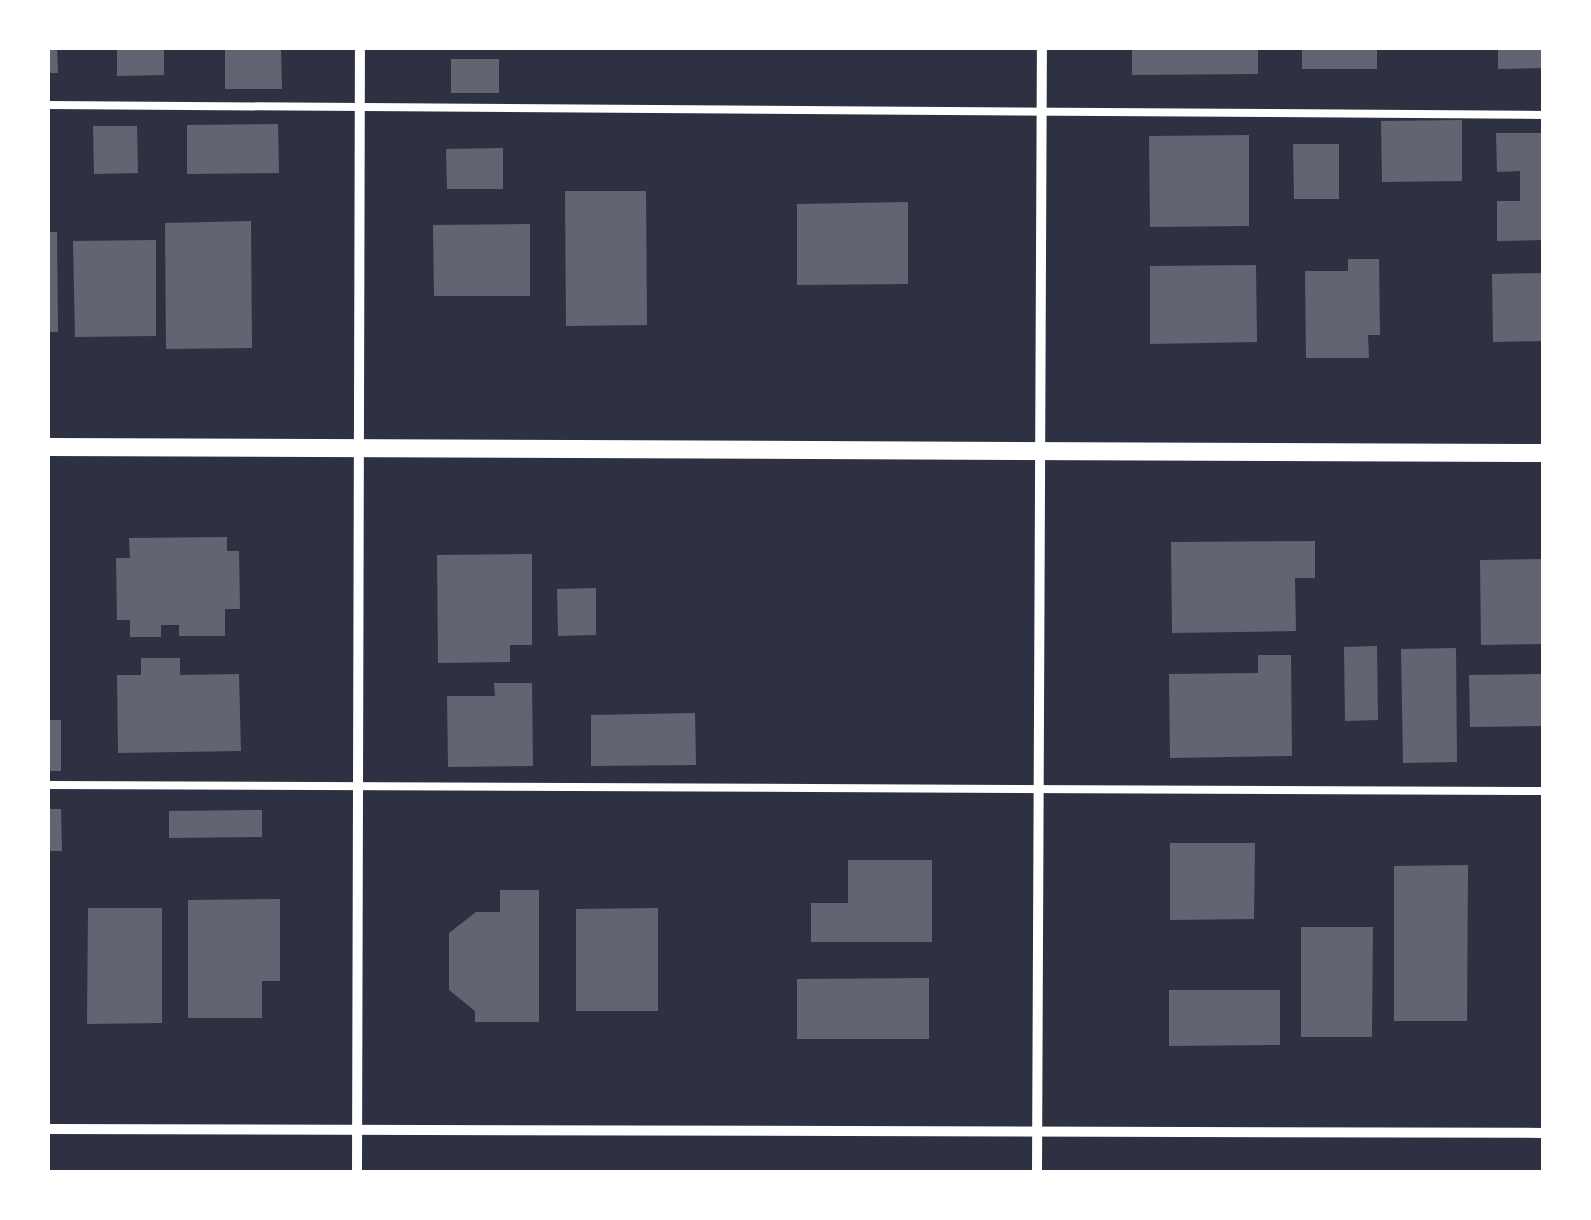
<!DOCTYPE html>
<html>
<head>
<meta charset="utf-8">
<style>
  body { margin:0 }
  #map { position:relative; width:1591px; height:1220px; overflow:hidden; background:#2d3142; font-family:"Work Sans",sans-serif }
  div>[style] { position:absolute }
  .building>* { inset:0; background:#626471 }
  .service>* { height:8px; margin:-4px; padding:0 4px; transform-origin:4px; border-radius:4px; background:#fff }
  .minor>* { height:10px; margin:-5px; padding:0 5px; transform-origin:5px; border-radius:5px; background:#fff }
  .tertiary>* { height:18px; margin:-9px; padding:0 9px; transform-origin:9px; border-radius:9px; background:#fff }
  span { translate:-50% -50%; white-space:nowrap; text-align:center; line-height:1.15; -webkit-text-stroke:8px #fff; paint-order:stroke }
  .frame { position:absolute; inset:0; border:50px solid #fff; pointer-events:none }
</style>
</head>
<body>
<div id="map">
  <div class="building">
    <div style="clip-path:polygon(48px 48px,57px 48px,58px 73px,48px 73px)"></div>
    <div style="clip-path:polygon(117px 48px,164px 48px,164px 75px,117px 76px)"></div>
    <div style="clip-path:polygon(281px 48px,282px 89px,225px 89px,225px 49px)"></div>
    <div style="clip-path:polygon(1132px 48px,1258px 48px,1258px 74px,1132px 75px)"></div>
    <div style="clip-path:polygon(1302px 48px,1377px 48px,1377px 69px,1302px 69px)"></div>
    <div style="clip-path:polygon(1498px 48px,1544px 48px,1544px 68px,1498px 69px)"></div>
    <div style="clip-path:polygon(451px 59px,499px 59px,499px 93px,451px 93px)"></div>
    <div style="clip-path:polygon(1462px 120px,1462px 181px,1382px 182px,1381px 121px)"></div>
    <div style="clip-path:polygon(278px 124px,279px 173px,187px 174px,187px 125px)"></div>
    <div style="clip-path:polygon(93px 126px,137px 126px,138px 173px,94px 174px)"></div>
    <div style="clip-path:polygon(1496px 133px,1544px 133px,1544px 240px,1497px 241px,1497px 201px,1520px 201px,1520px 171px,1497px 172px)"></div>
    <div style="clip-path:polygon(1249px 135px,1249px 226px,1150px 227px,1149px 136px)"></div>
    <div style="clip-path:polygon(1293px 144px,1339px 144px,1339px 199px,1294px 199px)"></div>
    <div style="clip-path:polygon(503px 148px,503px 189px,447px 189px,446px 149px)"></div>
    <div style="clip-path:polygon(565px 191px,646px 191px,647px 325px,566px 326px)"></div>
    <div style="clip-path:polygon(908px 202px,908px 284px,797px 285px,797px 204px)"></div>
    <div style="clip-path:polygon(251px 221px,252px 348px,166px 349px,165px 223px)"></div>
    <div style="clip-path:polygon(530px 224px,530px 296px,434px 296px,433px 225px)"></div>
    <div style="clip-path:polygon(48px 232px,57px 232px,58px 332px,48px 332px)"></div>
    <div style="clip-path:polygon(156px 240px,156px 336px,75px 337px,73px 241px)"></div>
    <div style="clip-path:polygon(1348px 259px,1379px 259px,1380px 335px,1368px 335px,1369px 358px,1306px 358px,1305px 271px,1348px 271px)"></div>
    <div style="clip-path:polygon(1256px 265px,1257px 342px,1150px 344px,1150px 266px)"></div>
    <div style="clip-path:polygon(1544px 273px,1544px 341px,1493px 342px,1492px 274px)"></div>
    <div style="clip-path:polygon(227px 537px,227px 551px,239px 551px,240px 609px,225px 609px,225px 636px,179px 636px,179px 625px,161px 625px,161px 637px,130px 637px,130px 620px,117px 620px,116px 558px,130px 558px,129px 538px)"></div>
    <div style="clip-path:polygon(1315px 541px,1315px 578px,1295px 578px,1296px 631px,1172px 633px,1171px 542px)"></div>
    <div style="clip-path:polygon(532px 554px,532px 645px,510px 645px,510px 662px,438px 663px,437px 555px)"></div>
    <div style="clip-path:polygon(1544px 559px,1544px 644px,1481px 645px,1480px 560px)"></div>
    <div style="clip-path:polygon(596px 588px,596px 635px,558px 636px,557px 589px)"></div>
    <div style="clip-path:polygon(1377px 646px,1378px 720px,1345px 721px,1344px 647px)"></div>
    <div style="clip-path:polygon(1456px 648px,1457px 762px,1403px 763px,1401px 649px)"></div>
    <div style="clip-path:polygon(1258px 655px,1291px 655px,1292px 756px,1170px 758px,1169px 674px,1258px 673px)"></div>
    <div style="clip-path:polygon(141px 658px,180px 658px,180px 675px,239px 674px,241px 751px,118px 753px,117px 675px,141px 675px)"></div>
    <div style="clip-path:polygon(1544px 674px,1544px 726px,1470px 727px,1469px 675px)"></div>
    <div style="clip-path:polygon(494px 683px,532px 683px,533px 766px,448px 767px,447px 696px,495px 696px)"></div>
    <div style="clip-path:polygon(695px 713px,696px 765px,591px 766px,591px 715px)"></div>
    <div style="clip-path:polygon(48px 720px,61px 720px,61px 771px,48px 771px)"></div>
    <div style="clip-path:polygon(48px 809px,61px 809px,62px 851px,48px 851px)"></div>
    <div style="clip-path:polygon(262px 810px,262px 837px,169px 838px,169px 811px)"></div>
    <div style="clip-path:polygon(1170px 843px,1255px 843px,1254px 919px,1170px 920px)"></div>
    <div style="clip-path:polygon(848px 860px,932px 860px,932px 942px,811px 942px,811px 903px,848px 903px)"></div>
    <div style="clip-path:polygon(1468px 865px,1467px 1021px,1394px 1021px,1394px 866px)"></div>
    <div style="clip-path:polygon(500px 890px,539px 890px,539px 1022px,475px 1022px,475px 1011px,449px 990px,449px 933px,476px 912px,500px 912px)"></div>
    <div style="clip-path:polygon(280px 899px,280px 981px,262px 981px,262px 1018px,188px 1018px,188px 900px)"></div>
    <div style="clip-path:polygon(88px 908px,162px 908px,162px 1023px,87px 1024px)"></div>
    <div style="clip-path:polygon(658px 908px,658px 1011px,576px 1011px,576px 909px)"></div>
    <div style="clip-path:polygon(1301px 927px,1373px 927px,1372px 1037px,1301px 1037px)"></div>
    <div style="clip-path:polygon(929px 978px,929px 1039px,797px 1039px,797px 979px)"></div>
    <div style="clip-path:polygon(1169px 990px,1280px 990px,1280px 1045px,1169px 1046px)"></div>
  </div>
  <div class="service">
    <div style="left:48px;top:105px;width:1496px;rotate:0.38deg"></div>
    <div style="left:48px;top:785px;width:1496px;rotate:0.23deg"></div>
  </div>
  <div class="minor">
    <div style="left:48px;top:1129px;width:1496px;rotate:0.15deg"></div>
    <div style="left:357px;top:1172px;width:1124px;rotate:-89.85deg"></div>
    <div style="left:1037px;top:1172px;width:1124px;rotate:-89.75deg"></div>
  </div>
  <div class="tertiary">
    <div style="left:48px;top:447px;width:1496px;rotate:0.23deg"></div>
  </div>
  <div class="frame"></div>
</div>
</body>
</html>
